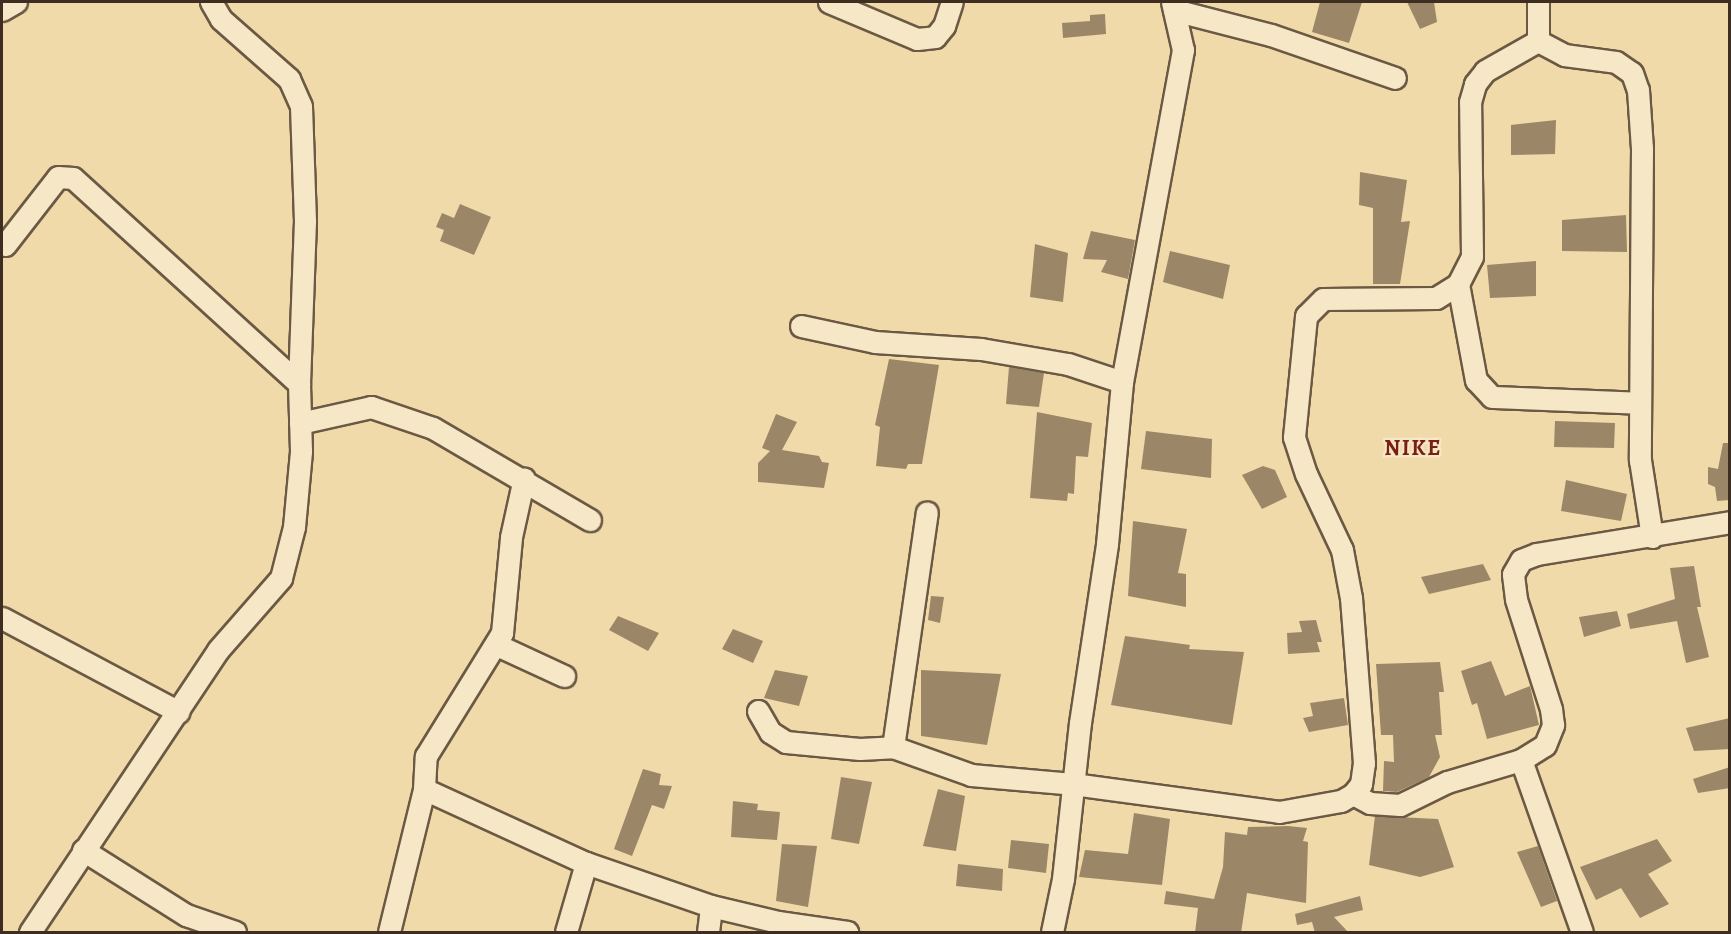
<!DOCTYPE html>
<html>
<head>
<meta charset="utf-8">
<style>
  body { margin:0 }
  #map { position:relative; width:1731px; height:934px; overflow:hidden; background:#f1daa9; font-family:Alegreya,serif }
  div>[style] { position:absolute }
  .building>* { inset:0; background:#9b8768 }
  .roads { filter:drop-shadow(2px 0 #6b5944) drop-shadow(-2px 0 #6b5944) drop-shadow(0 2px #6b5944) drop-shadow(0 -2px #6b5944) }
  .minor>* { height:21px; margin:-10.5px; padding:0 10.5px; transform-origin:10.5px; border-radius:10.5px; background:#f6e7c7 }
  span { translate:-50% -50%; white-space:nowrap; text-align:center; line-height:1.15; -webkit-text-stroke:4.5px #f6e7c7; paint-order:stroke }
  .district-label { font-size:22px; color:#7a1f14; font-weight:700; letter-spacing:1.5px }
  .frame { position:absolute; inset:0; border:3px solid #3e2e22; pointer-events:none }
</style>
</head>
<body>
<div id="map">
  <div class="building">
    <div style="clip-path:polygon(1320px 2px,1362px 2px,1349px 43px,1312px 32px)"></div>
    <div style="clip-path:polygon(1407px 2px,1434px 2px,1437px 22px,1420px 29px)"></div>
    <div style="clip-path:polygon(1105px 14px,1106px 34px,1063px 38px,1062px 23px,1090px 21px,1090px 15px)"></div>
    <div style="clip-path:polygon(1556px 120px,1555px 154px,1511px 155px,1511px 125px)"></div>
    <div style="clip-path:polygon(1360px 172px,1407px 180px,1401px 222px,1410px 221px,1400px 284px,1373px 284px,1373px 208px,1359px 205px)"></div>
    <div style="clip-path:polygon(460px 204px,491px 217px,474px 255px,440px 241px,444px 230px,436px 227px,442px 213px,454px 218px)"></div>
    <div style="clip-path:polygon(1626px 215px,1627px 252px,1562px 251px,1562px 220px)"></div>
    <div style="clip-path:polygon(1091px 231px,1135px 240px,1128px 279px,1101px 272px,1107px 260px,1083px 259px)"></div>
    <div style="clip-path:polygon(1035px 244px,1068px 253px,1063px 302px,1030px 297px)"></div>
    <div style="clip-path:polygon(1170px 251px,1230px 265px,1223px 299px,1163px 282px)"></div>
    <div style="clip-path:polygon(1536px 261px,1536px 296px,1490px 298px,1487px 265px)"></div>
    <div style="clip-path:polygon(889px 359px,939px 365px,922px 464px,908px 464px,906px 469px,876px 466px,880px 427px,875px 425px)"></div>
    <div style="clip-path:polygon(1009px 367px,1044px 373px,1039px 407px,1006px 404px)"></div>
    <div style="clip-path:polygon(1037px 412px,1092px 423px,1088px 457px,1076px 456px,1074px 494px,1068px 493px,1067px 501px,1030px 498px)"></div>
    <div style="clip-path:polygon(776px 414px,797px 422px,782px 450px,819px 456px,822px 462px,829px 463px,824px 488px,758px 482px,758px 463px,770px 451px,762px 448px)"></div>
    <div style="clip-path:polygon(1555px 421px,1615px 423px,1614px 448px,1554px 447px)"></div>
    <div style="clip-path:polygon(1146px 431px,1212px 439px,1211px 478px,1141px 469px)"></div>
    <div style="clip-path:polygon(1723px 443px,1730px 443px,1730px 500px,1717px 501px,1715px 487px,1708px 484px,1708px 467px,1718px 469px)"></div>
    <div style="clip-path:polygon(1263px 466px,1275px 470px,1287px 497px,1262px 509px,1242px 475px)"></div>
    <div style="clip-path:polygon(1566px 480px,1627px 494px,1621px 521px,1561px 511px)"></div>
    <div style="clip-path:polygon(1133px 521px,1187px 529px,1178px 573px,1186px 574px,1186px 607px,1128px 596px)"></div>
    <div style="clip-path:polygon(1483px 564px,1491px 580px,1429px 594px,1421px 577px)"></div>
    <div style="clip-path:polygon(1694px 566px,1701px 607px,1697px 607px,1709px 657px,1686px 663px,1677px 621px,1630px 629px,1627px 614px,1675px 599px,1670px 568px)"></div>
    <div style="clip-path:polygon(931px 596px,944px 597px,940px 623px,928px 620px)"></div>
    <div style="clip-path:polygon(1617px 611px,1621px 626px,1584px 637px,1579px 617px)"></div>
    <div style="clip-path:polygon(618px 616px,659px 633px,648px 651px,609px 630px)"></div>
    <div style="clip-path:polygon(1316px 620px,1322px 642px,1317px 642px,1320px 652px,1288px 654px,1287px 633px,1302px 632px,1299px 621px)"></div>
    <div style="clip-path:polygon(733px 629px,763px 641px,753px 663px,722px 649px)"></div>
    <div style="clip-path:polygon(1125px 636px,1190px 645px,1189px 649px,1244px 652px,1232px 725px,1111px 705px)"></div>
    <div style="clip-path:polygon(1491px 661px,1505px 696px,1530px 686px,1539px 725px,1487px 739px,1477px 703px,1472px 705px,1461px 671px)"></div>
    <div style="clip-path:polygon(1440px 662px,1444px 692px,1439px 692px,1442px 735px,1435px 735px,1440px 757px,1429px 777px,1397px 792px,1383px 791px,1384px 761px,1394px 762px,1393px 735px,1381px 735px,1376px 664px)"></div>
    <div style="clip-path:polygon(775px 670px,808px 676px,799px 706px,764px 698px)"></div>
    <div style="clip-path:polygon(921px 670px,1001px 674px,987px 745px,921px 736px)"></div>
    <div style="clip-path:polygon(1344px 698px,1348px 725px,1309px 732px,1303px 718px,1313px 716px,1310px 703px)"></div>
    <div style="clip-path:polygon(1730px 718px,1730px 749px,1694px 751px,1686px 728px)"></div>
    <div style="clip-path:polygon(1730px 767px,1730px 788px,1698px 793px,1693px 779px)"></div>
    <div style="clip-path:polygon(643px 769px,661px 774px,659px 785px,672px 786px,664px 809px,652px 805px,632px 856px,614px 849px)"></div>
    <div style="clip-path:polygon(841px 777px,872px 782px,859px 844px,831px 839px)"></div>
    <div style="clip-path:polygon(938px 789px,965px 796px,956px 851px,923px 846px)"></div>
    <div style="clip-path:polygon(733px 801px,758px 804px,757px 810px,780px 812px,777px 840px,731px 837px)"></div>
    <div style="clip-path:polygon(1134px 813px,1170px 819px,1162px 885px,1079px 877px,1085px 850px,1128px 854px)"></div>
    <div style="clip-path:polygon(1375px 816px,1438px 819px,1454px 867px,1420px 877px,1369px 865px)"></div>
    <div style="clip-path:polygon(1288px 826px,1307px 828px,1303px 841px,1308px 842px,1306px 903px,1247px 893px,1241px 933px,1195px 933px,1198px 908px,1164px 904px,1166px 891px,1214px 899px,1223px 867px,1225px 832px,1247px 835px,1248px 827px)"></div>
    <div style="clip-path:polygon(1657px 839px,1672px 861px,1648px 874px,1669px 904px,1640px 918px,1621px 888px,1596px 900px,1580px 867px)"></div>
    <div style="clip-path:polygon(1011px 840px,1049px 844px,1046px 873px,1008px 868px)"></div>
    <div style="clip-path:polygon(782px 844px,817px 846px,808px 907px,776px 901px)"></div>
    <div style="clip-path:polygon(1538px 846px,1557px 901px,1541px 907px,1517px 852px)"></div>
    <div style="clip-path:polygon(958px 864px,1003px 869px,1002px 891px,956px 886px)"></div>
    <div style="clip-path:polygon(1360px 896px,1363px 910px,1334px 917px,1349px 933px,1315px 933px,1312px 922px,1297px 925px,1295px 914px)"></div>
  </div>
  <div class="roads">
    <div class="minor">
      <div style="left:829px;top:2px;width:95px;rotate:22.8deg"></div>
      <div style="left:917px;top:39px;width:18px;rotate:-6deg"></div>
      <div style="left:935px;top:37px;width:14px;rotate:-51deg"></div>
      <div style="left:944px;top:26px;width:25px;rotate:-72deg"></div>
      <div style="left:2px;top:10px;width:16px;rotate:-30deg"></div>
      <div style="left:1174px;top:10px;width:100px;rotate:14.5deg"></div>
      <div style="left:1271px;top:35px;width:131px;rotate:19.1deg"></div>
      <div style="left:1538px;top:41px;width:30px;rotate:28deg"></div>
      <div style="left:1564px;top:55px;width:52px;rotate:7.7deg"></div>
      <div style="left:1616px;top:62px;width:19px;rotate:35deg"></div>
      <div style="left:1632px;top:73px;width:18px;rotate:71deg"></div>
      <div style="left:1638px;top:90px;width:58px;rotate:86.1deg"></div>
      <div style="left:1642px;top:148px;width:312px;rotate:90.4deg"></div>
      <div style="left:1640px;top:460px;width:78px;rotate:81.1deg"></div>
      <div style="left:1538px;top:41px;width:39px;rotate:-90deg"></div>
      <div style="left:5px;top:245px;width:86px;rotate:-52.1deg"></div>
      <div style="left:58px;top:177px;width:15px;rotate:4deg"></div>
      <div style="left:73px;top:178px;width:306px;rotate:42.3deg"></div>
      <div style="left:1458px;top:284px;width:98px;rotate:79.4deg"></div>
      <div style="left:1476px;top:380px;width:23px;rotate:47deg"></div>
      <div style="left:1492px;top:397px;width:148px;rotate:2.3deg"></div>
      <div style="left:801px;top:326px;width:76px;rotate:12.2deg"></div>
      <div style="left:875px;top:342px;width:106px;rotate:3.8deg"></div>
      <div style="left:981px;top:349px;width:88px;rotate:9.8deg"></div>
      <div style="left:1068px;top:364px;width:57px;rotate:18.4deg"></div>
      <div style="left:300px;top:423px;width:73px;rotate:-12.7deg"></div>
      <div style="left:371px;top:407px;width:65px;rotate:18.7deg"></div>
      <div style="left:433px;top:428px;width:182px;rotate:30.4deg"></div>
      <div style="left:2px;top:618px;width:200px;rotate:28deg"></div>
      <div style="left:497px;top:645px;width:74px;rotate:24.8deg"></div>
      <div style="left:758px;top:711px;width:24px;rotate:60deg"></div>
      <div style="left:770px;top:732px;width:19px;rotate:32deg"></div>
      <div style="left:786px;top:742px;width:74px;rotate:5.4deg"></div>
      <div style="left:860px;top:749px;width:33px;rotate:-3deg"></div>
      <div style="left:893px;top:747px;width:83px;rotate:19.7deg"></div>
      <div style="left:971px;top:775px;width:102px;rotate:5deg"></div>
      <div style="left:1073px;top:784px;width:208px;rotate:7.7deg"></div>
      <div style="left:1279px;top:812px;width:63px;rotate:-10.1deg"></div>
      <div style="left:1341px;top:801px;width:14px;rotate:-30deg"></div>
      <div style="left:1353px;top:794px;width:13px;rotate:-51deg"></div>
      <div style="left:1361px;top:784px;width:21px;rotate:-82deg"></div>
      <div style="left:1364px;top:763px;width:166px;rotate:-94.5deg"></div>
      <div style="left:1351px;top:598px;width:49px;rotate:-100.6deg"></div>
      <div style="left:1342px;top:550px;width:84px;rotate:-115.3deg"></div>
      <div style="left:1306px;top:474px;width:39px;rotate:-108deg"></div>
      <div style="left:1294px;top:437px;width:122px;rotate:-84.3deg"></div>
      <div style="left:1306px;top:316px;width:24px;rotate:-45deg"></div>
      <div style="left:1323px;top:299px;width:113px;rotate:-0.5deg"></div>
      <div style="left:1436px;top:298px;width:26px;rotate:-32deg"></div>
      <div style="left:1458px;top:284px;width:30px;rotate:-63deg"></div>
      <div style="left:1472px;top:257px;width:155px;rotate:-90.7deg"></div>
      <div style="left:1470px;top:102px;width:19px;rotate:-74deg"></div>
      <div style="left:1475px;top:84px;width:16px;rotate:-52deg"></div>
      <div style="left:1485px;top:71px;width:61px;rotate:-29.5deg"></div>
      <div style="left:893px;top:747px;width:237px;rotate:-81.8deg"></div>
      <div style="left:1521px;top:760px;width:182px;rotate:70.5deg"></div>
      <div style="left:424px;top:789px;width:178px;rotate:24.6deg"></div>
      <div style="left:586px;top:863px;width:132px;rotate:19deg"></div>
      <div style="left:711px;top:906px;width:69px;rotate:13.4deg"></div>
      <div style="left:778px;top:922px;width:70px;rotate:8.2deg"></div>
      <div style="left:1353px;top:794px;width:19px;rotate:28deg"></div>
      <div style="left:1370px;top:803px;width:30px;rotate:4deg"></div>
      <div style="left:1400px;top:805px;width:52px;rotate:-26.1deg"></div>
      <div style="left:1447px;top:782px;width:77px;rotate:-16.6deg"></div>
      <div style="left:1521px;top:760px;width:28px;rotate:-32deg"></div>
      <div style="left:1545px;top:745px;width:22px;rotate:-68deg"></div>
      <div style="left:1553px;top:725px;width:16px;rotate:-97deg"></div>
      <div style="left:1551px;top:709px;width:115px;rotate:-107.7deg"></div>
      <div style="left:1516px;top:599px;width:25px;rotate:-97deg"></div>
      <div style="left:1513px;top:574px;width:16px;rotate:-60deg"></div>
      <div style="left:1521px;top:560px;width:17px;rotate:-21deg"></div>
      <div style="left:1537px;top:554px;width:196px;rotate:-9.4deg"></div>
      <div style="left:83px;top:850px;width:122px;rotate:32.3deg"></div>
      <div style="left:186px;top:915px;width:52px;rotate:19.1deg"></div>
      <div style="left:30px;top:932px;width:339px;rotate:-56.3deg"></div>
      <div style="left:218px;top:650px;width:96px;rotate:-48.8deg"></div>
      <div style="left:281px;top:578px;width:53px;rotate:-75.7deg"></div>
      <div style="left:294px;top:527px;width:76px;rotate:-84.7deg"></div>
      <div style="left:301px;top:451px;width:67px;rotate:-91.7deg"></div>
      <div style="left:299px;top:384px;width:163px;rotate:-87.9deg"></div>
      <div style="left:305px;top:221px;width:115px;rotate:-92deg"></div>
      <div style="left:301px;top:106px;width:30px;rotate:-114deg"></div>
      <div style="left:289px;top:79px;width:91px;rotate:-138.6deg"></div>
      <div style="left:221px;top:19px;width:20px;rotate:-120deg"></div>
      <div style="left:389px;top:932px;width:147px;rotate:-76.2deg"></div>
      <div style="left:424px;top:789px;width:33px;rotate:-87deg"></div>
      <div style="left:426px;top:756px;width:145px;rotate:-58.3deg"></div>
      <div style="left:502px;top:633px;width:96px;rotate:-84.6deg"></div>
      <div style="left:511px;top:537px;width:60px;rotate:-77.6deg"></div>
      <div style="left:566px;top:932px;width:72px;rotate:-73.8deg"></div>
      <div style="left:708px;top:932px;width:26px;rotate:-83deg"></div>
      <div style="left:1052px;top:932px;width:54px;rotate:-78.3deg"></div>
      <div style="left:1063px;top:879px;width:157px;rotate:-83.8deg"></div>
      <div style="left:1080px;top:723px;width:181px;rotate:-81.4deg"></div>
      <div style="left:1107px;top:544px;width:163px;rotate:-84.7deg"></div>
      <div style="left:1122px;top:382px;width:338px;rotate:-79.6deg"></div>
      <div style="left:1183px;top:50px;width:49px;rotate:-102.9deg"></div>
    </div>
  </div>
  <div class="district-label">
    <span style="left:1413px;top:449px">NIKE</span>
  </div>
  <div class="frame"></div>
</div>
</body>
</html>
